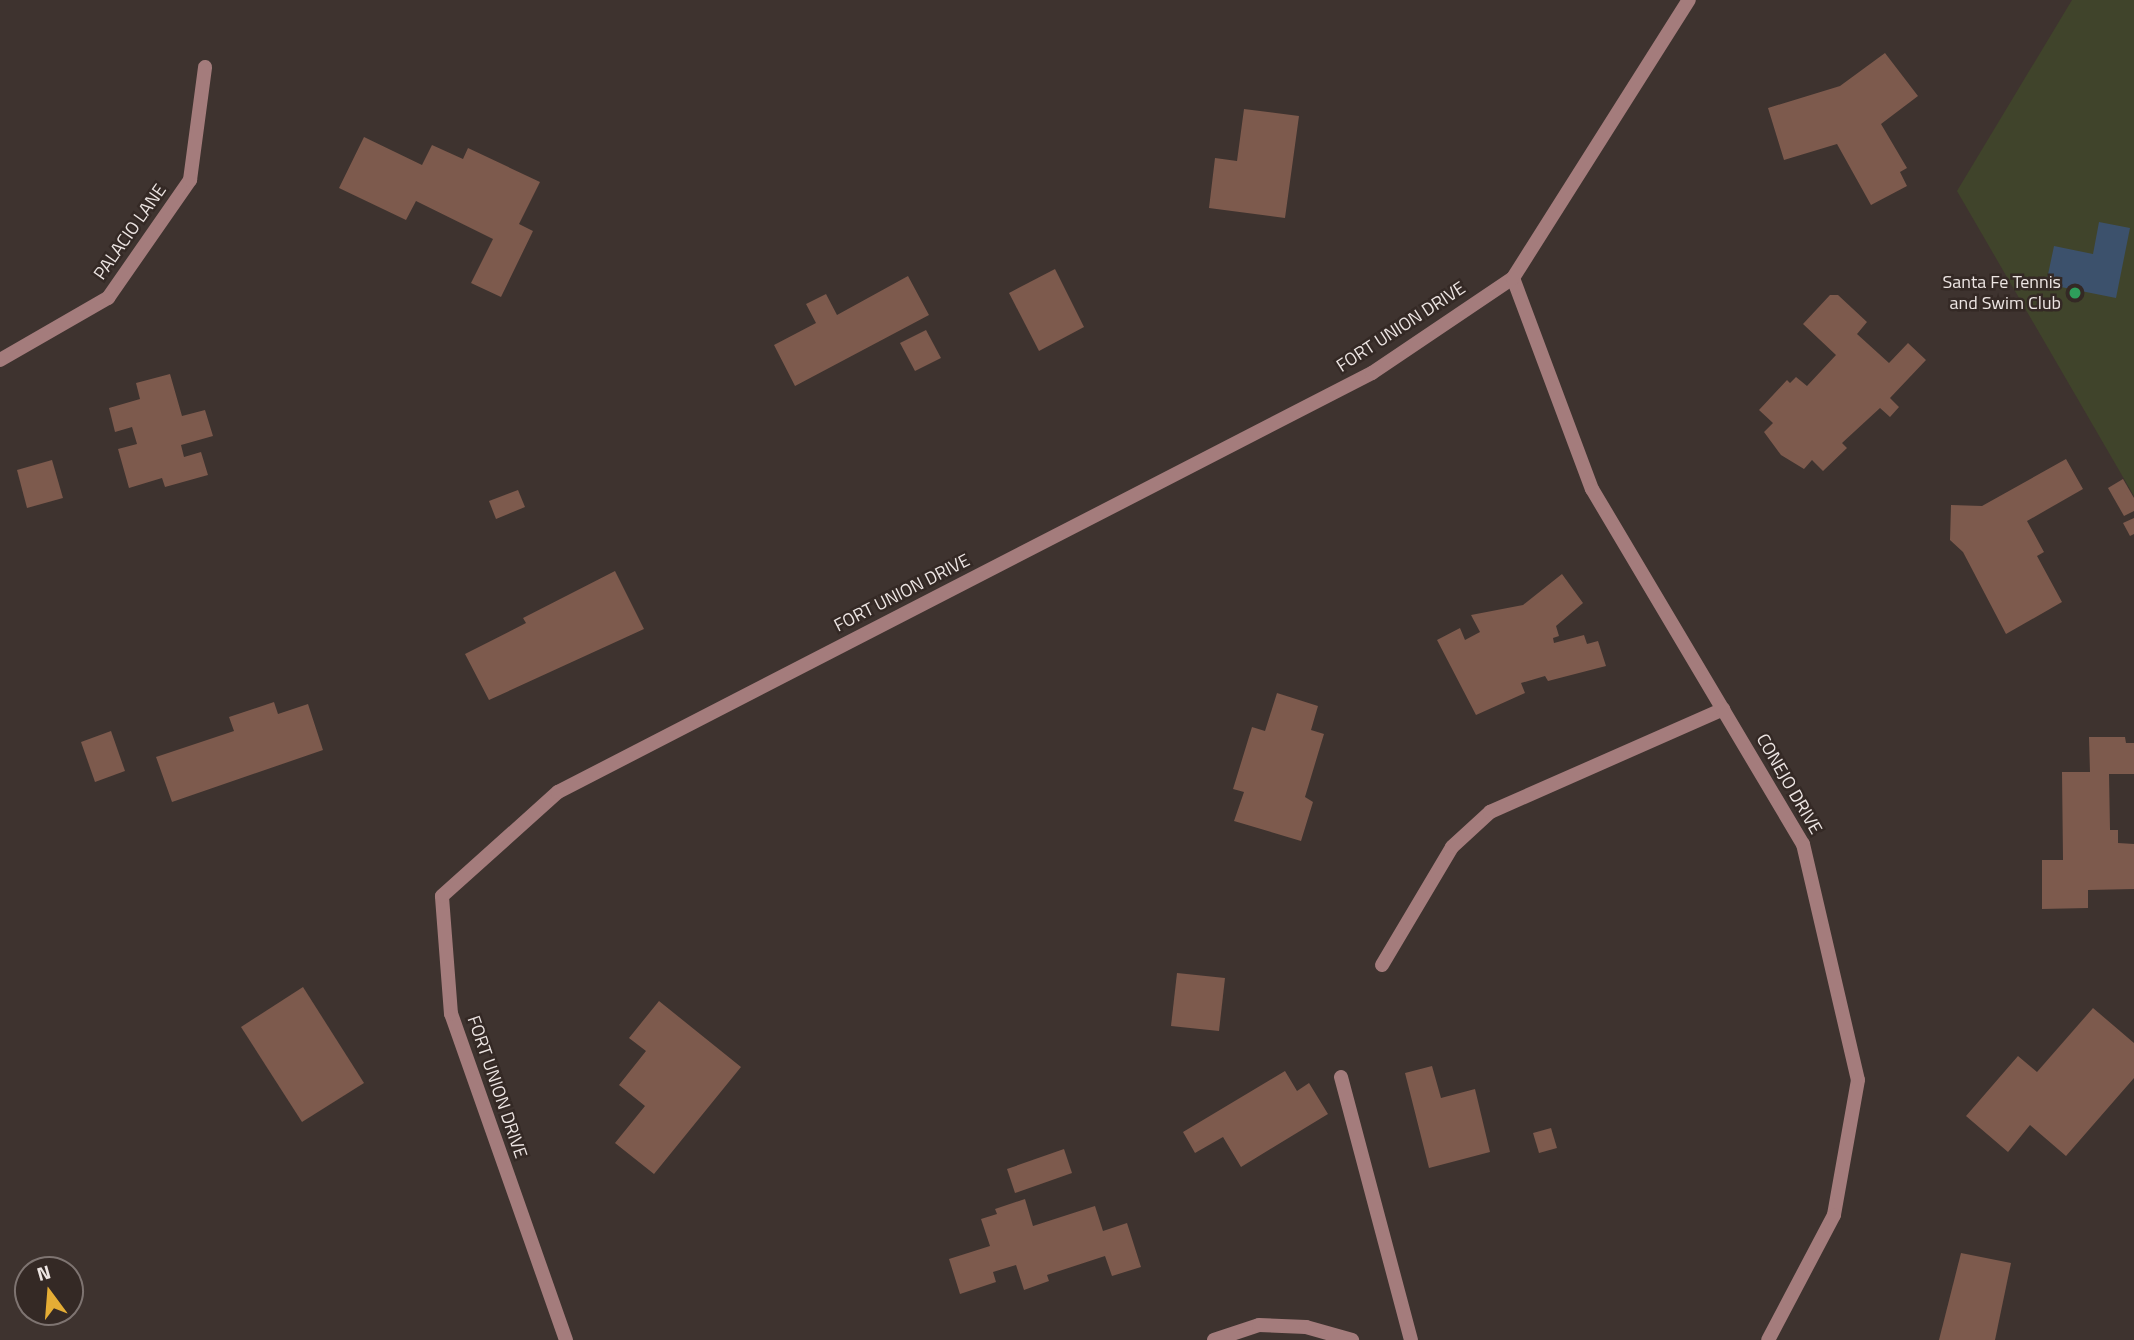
<!DOCTYPE html>
<html>
<head>
<meta charset="utf-8">
<style>
  body { margin:0 }
  #map { position:relative; width:2134px; height:1340px; overflow:hidden; background:#3e332f; font-family:"Titillium Web",sans-serif }
  div>[style] { position:absolute }
  .green>* { inset:0; background:#40442b }
  .water>* { inset:0; background:#3c516c }
  .building>* { inset:0; background:#7d5a4d }
  .service>* { height:14px; margin:-7px; padding:0 7px; transform-origin:7px; border-radius:7px; background:#a47c7c }
  .minor>* { height:14px; margin:-7px; padding:0 7px; transform-origin:7px; border-radius:7px; background:#a47c7c }
  .dots>* { width:19px; height:19px; translate:-50% -50%; box-sizing:border-box; border:4px solid #342925; border-radius:50% }
  span { translate:-50% -50%; white-space:nowrap; text-align:center; line-height:1.15; -webkit-text-stroke:5px #342925; paint-order:stroke }
  .street-label { font-size:18px; color:#ede5e3 }
  .poi-label { font-size:18px; color:#ede5e3 }
  .right { translate:-100% -50%; text-align:right }
  .north { position:absolute; left:14px; top:1256px; width:70px; height:70px; box-sizing:border-box; background:#342925; border:2px solid #7e7471; border-radius:50%; rotate:344deg; font-size:19px; font-weight:700; line-height:28px; text-align:center; color:#ede5e3 }
  .north::after { content:''; display:block; margin:auto; width:24px; height:32px; background:#e5ad35; clip-path:polygon(50% 0,100% 100%,50% 72%,0 100%) }
</style>
</head>
<body>
<div id="map">
  <div class="green">
    <div style="clip-path:polygon(2072px 0,2134px 0,2134px 496px,1957px 191px)"></div>
  </div>
  <div class="water">
    <div style="clip-path:polygon(2099px 222px,2130px 228px,2116px 298px,2046px 284px,2054px 246px,2093px 254px)"></div>
  </div>
  <div class="building">
    <div style="clip-path:polygon(1885px 53px,1918px 96px,1881px 124px,1907px 168px,1900px 172px,1907px 186px,1871px 205px,1837px 144px,1784px 160px,1768px 108px,1840px 86px)"></div>
    <div style="clip-path:polygon(1244px 109px,1299px 116px,1285px 218px,1209px 208px,1215px 158px,1237px 161px)"></div>
    <div style="clip-path:polygon(364px 137px,422px 165px,432px 145px,463px 159px,468px 148px,540px 182px,519px 224px,533px 231px,501px 297px,471px 283px,493px 239px,416px 201px,406px 220px,339px 188px)"></div>
    <div style="clip-path:polygon(1055px 269px,1084px 327px,1039px 351px,1009px 293px)"></div>
    <div style="clip-path:polygon(908px 276px,929px 315px,795px 386px,774px 345px,816px 323px,806px 304px,826px 294px,837px 315px)"></div>
    <div style="clip-path:polygon(1830px 295px,1838px 295px,1867px 322px,1857px 334px,1889px 363px,1908px 343px,1926px 360px,1890px 398px,1899px 407px,1890px 417px,1880px 408px,1842px 443px,1847px 448px,1823px 471px,1812px 460px,1804px 469px,1781px 455px,1764px 432px,1773px 423px,1759px 410px,1787px 380px,1790px 383px,1796px 377px,1807px 386px,1836px 355px,1803px 324px)"></div>
    <div style="clip-path:polygon(926px 330px,941px 358px,915px 371px,900px 343px)"></div>
    <div style="clip-path:polygon(170px 374px,182px 416px,205px 410px,213px 436px,181px 445px,184px 457px,201px 452px,208px 475px,165px 487px,162px 478px,129px 488px,118px 449px,137px 444px,132px 427px,115px 432px,109px 408px,140px 399px,136px 383px)"></div>
    <div style="clip-path:polygon(2066px 459px,2083px 489px,2027px 521px,2044px 552px,2037px 556px,2062px 602px,2006px 634px,1963px 552px,1950px 540px,1951px 505px,1982px 506px)"></div>
    <div style="clip-path:polygon(52px 460px,63px 498px,27px 508px,17px 470px)"></div>
    <div style="clip-path:polygon(2123px 479px,2134px 498px,2134px 511px,2124px 516px,2108px 488px)"></div>
    <div style="clip-path:polygon(518px 490px,525px 507px,496px 519px,489px 501px)"></div>
    <div style="clip-path:polygon(2134px 518px,2134px 534px,2130px 536px,2123px 523px)"></div>
    <div style="clip-path:polygon(615px 571px,644px 629px,489px 700px,465px 654px,526px 623px,523px 618px)"></div>
    <div style="clip-path:polygon(1562px 574px,1583px 603px,1556px 626px,1559px 636px,1553px 638px,1554px 643px,1584px 635px,1587px 644px,1598px 641px,1606px 666px,1548px 681px,1545px 676px,1521px 683px,1525px 693px,1476px 715px,1437px 640px,1460px 628px,1465px 640px,1480px 632px,1471px 615px,1523px 605px)"></div>
    <div style="clip-path:polygon(1277px 693px,1318px 706px,1311px 730px,1324px 734px,1305px 797px,1313px 802px,1301px 841px,1234px 821px,1244px 792px,1233px 789px,1252px 727px,1265px 731px)"></div>
    <div style="clip-path:polygon(274px 702px,278px 714px,308px 704px,323px 750px,172px 802px,156px 757px,234px 731px,229px 717px)"></div>
    <div style="clip-path:polygon(111px 731px,125px 771px,95px 782px,81px 742px)"></div>
    <div style="clip-path:polygon(2089px 737px,2125px 737px,2126px 743px,2134px 743px,2134px 774px,2109px 774px,2110px 830px,2118px 830px,2118px 843px,2134px 844px,2134px 889px,2088px 890px,2088px 908px,2042px 909px,2042px 860px,2063px 860px,2062px 772px,2090px 772px)"></div>
    <div style="clip-path:polygon(1177px 973px,1225px 978px,1219px 1031px,1171px 1026px)"></div>
    <div style="clip-path:polygon(303px 987px,364px 1083px,302px 1122px,241px 1027px)"></div>
    <div style="clip-path:polygon(659px 1001px,741px 1067px,654px 1174px,615px 1143px,645px 1106px,619px 1085px,646px 1051px,629px 1038px)"></div>
    <div style="clip-path:polygon(2093px 1008px,2134px 1043px,2134px 1078px,2066px 1156px,2030px 1125px,2008px 1152px,1966px 1116px,2018px 1056px,2037px 1072px)"></div>
    <div style="clip-path:polygon(1432px 1066px,1441px 1098px,1475px 1089px,1490px 1152px,1429px 1168px,1405px 1073px)"></div>
    <div style="clip-path:polygon(1285px 1071px,1297px 1091px,1309px 1083px,1328px 1114px,1241px 1167px,1223px 1137px,1195px 1153px,1183px 1132px)"></div>
    <div style="clip-path:polygon(1551px 1128px,1557px 1148px,1539px 1153px,1533px 1133px)"></div>
    <div style="clip-path:polygon(1064px 1149px,1072px 1173px,1015px 1193px,1007px 1169px)"></div>
    <div style="clip-path:polygon(1025px 1199px,1033px 1226px,1095px 1206px,1103px 1231px,1127px 1223px,1141px 1267px,1112px 1276px,1105px 1256px,1047px 1275px,1049px 1281px,1024px 1290px,1016px 1265px,993px 1272px,996px 1282px,960px 1294px,949px 1259px,990px 1246px,981px 1219px,997px 1214px,995px 1209px)"></div>
    <div style="clip-path:polygon(1961px 1253px,2011px 1263px,1995px 1340px,1939px 1340px)"></div>
  </div>
  <div class="service">
    <div style="left:1382px;top:965px;width:137px;rotate:-59.3deg"></div>
    <div style="left:1452px;top:847px;width:52px;rotate:-42.6deg"></div>
    <div style="left:1490px;top:812px;width:255px;rotate:-23.8deg"></div>
    <div style="left:1341px;top:1077px;width:272px;rotate:75.1deg"></div>
    <div style="left:1214px;top:1340px;width:47px;rotate:-18.4deg"></div>
    <div style="left:1259px;top:1325px;width:47px;rotate:2.4deg"></div>
    <div style="left:1306px;top:1327px;width:48px;rotate:15.8deg"></div>
  </div>
  <div class="minor">
    <div style="left:1513px;top:278px;width:225px;rotate:69.5deg"></div>
    <div style="left:1592px;top:489px;width:413px;rotate:59.3deg"></div>
    <div style="left:1803px;top:844px;width:242px;rotate:76.9deg"></div>
    <div style="left:1858px;top:1080px;width:137px;rotate:100.1deg"></div>
    <div style="left:1834px;top:1215px;width:141px;rotate:117.8deg"></div>
    <div style="left:0;top:360px;width:125px;rotate:-29.9deg"></div>
    <div style="left:108px;top:298px;width:144px;rotate:-55.2deg"></div>
    <div style="left:190px;top:180px;width:114px;rotate:-82.4deg"></div>
    <div style="left:566px;top:1340px;width:346px;rotate:-109.4deg"></div>
    <div style="left:451px;top:1014px;width:118px;rotate:-94.4deg"></div>
    <div style="left:442px;top:896px;width:156px;rotate:-41.9deg"></div>
    <div style="left:558px;top:792px;width:916px;rotate:-27.24deg"></div>
    <div style="left:1372px;top:373px;width:170px;rotate:-34deg"></div>
    <div style="left:1513px;top:278px;width:329px;rotate:-57.7deg"></div>
  </div>
  <div class="dots">
    <div style="left:2075px;top:293px;background:#2e9e5b"></div>
  </div>
  <div class="street-label">
    <span style="left:130px;top:232px;rotate:-55deg">PALACIO LANE</span>
    <span style="left:1401px;top:327px;rotate:-33deg">FORT UNION DRIVE</span>
    <span style="left:902px;top:593px;rotate:-27deg">FORT UNION DRIVE</span>
    <span style="left:1789px;top:784px;rotate:60deg">CONEJO DRIVE</span>
    <span style="left:497px;top:1087px;rotate:71deg">FORT UNION DRIVE</span>
  </div>
  <div class="poi-label">
    <span class="right" style="left:2061px;top:293px">Santa Fe Tennis<br>and Swim Club</span>
  </div>
  <div class="north">N</div>
</div>
</body>
</html>
